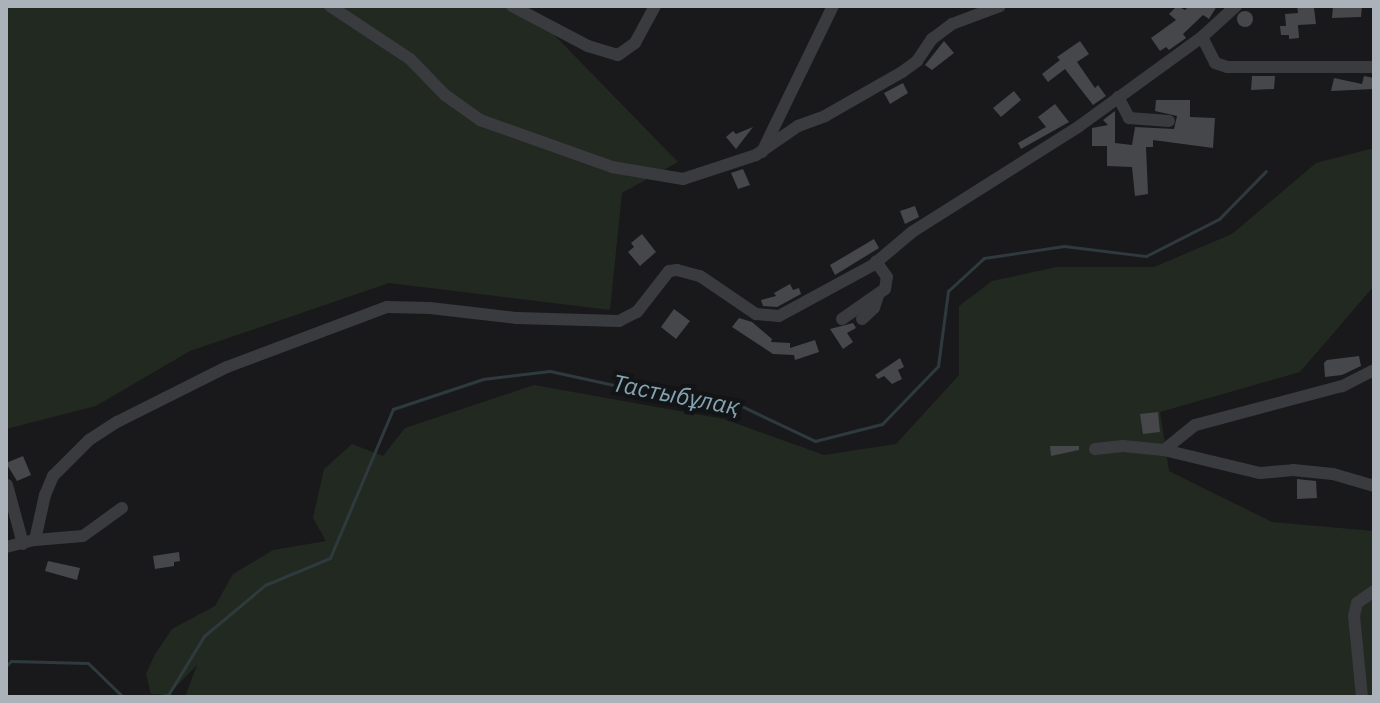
<!DOCTYPE html>
<html>
<head>
<meta charset="utf-8">
<style>
  body { margin:0 }
  #map { position:relative; width:1380px; height:703px; overflow:hidden; background:#19191b; font-family:"IBM Plex Sans",sans-serif }
  div>[style] { position:absolute }
  .green>* { inset:0; background:#212921 }
  .stream>* { height:3px; margin:-1.5px; padding:0 1.5px; transform-origin:1.5px; border-radius:1.5px; background:#2f3a3e }
  .building>* { inset:0; background:#45474a }
  .round { border-radius:50% }
  .street>* { height:12px; margin:-6px; padding:0 6px; transform-origin:6px; border-radius:6px; background:#3a3b3f }
  span { translate:-50% -50%; white-space:nowrap; text-align:center; line-height:1.15; -webkit-text-stroke:8px #131416; paint-order:stroke }
  .water-label { font-size:24px; color:#84a4b3; font-style:italic }
  .frame { position:absolute; inset:0; border:8px solid #abb2ba; pointer-events:none }
</style>
</head>
<body>
<div id="map">
  <div class="green">
    <div style="clip-path:polygon(6px 6px,526px 6px,678px 162px,622px 193px,610px 310px,389px 283px,190px 351px,96px 406px,6px 429px)"></div>
    <div style="clip-path:polygon(1374px 148px,1374px 286px,1300px 372px,1160px 412px,1169px 471px,1272px 522px,1374px 531px,1374px 697px,185px 697px,197px 665px,168px 695px,151px 694px,146px 674px,155px 654px,172px 629px,215px 606px,233px 574px,273px 550px,326px 541px,313px 518px,324px 469px,352px 444px,383px 456px,405px 428px,534px 385px,724px 419px,824px 455px,896px 444px,959px 375px,959px 306px,992px 281px,1057px 267px,1154px 267px,1232px 234px,1316px 163px)"></div>
  </div>
  <div class="stream">
    <div style="left:6px;top:666px;width:7px;rotate:-45deg"></div>
    <div style="left:11px;top:661px;width:77px;rotate:1.5deg"></div>
    <div style="left:88px;top:663px;width:49px;rotate:44.2deg"></div>
    <div style="left:153px;top:697px;width:15px;rotate:-8deg"></div>
    <div style="left:168px;top:695px;width:69px;rotate:-58.6deg"></div>
    <div style="left:204px;top:636px;width:80px;rotate:-39.9deg"></div>
    <div style="left:265px;top:585px;width:70px;rotate:-22.6deg"></div>
    <div style="left:330px;top:558px;width:162px;rotate:-67.1deg"></div>
    <div style="left:393px;top:409px;width:95px;rotate:-18.4deg"></div>
    <div style="left:483px;top:379px;width:67px;rotate:-6.8deg"></div>
    <div style="left:550px;top:371px;width:84px;rotate:12.4deg"></div>
    <div style="left:632px;top:389px;width:104px;rotate:7.7deg"></div>
    <div style="left:735px;top:403px;width:89px;rotate:25.4deg"></div>
    <div style="left:815px;top:441px;width:69px;rotate:-14.2deg"></div>
    <div style="left:882px;top:424px;width:81px;rotate:-46deg"></div>
    <div style="left:938px;top:366px;width:76px;rotate:-82.4deg"></div>
    <div style="left:948px;top:291px;width:49px;rotate:-42.5deg"></div>
    <div style="left:984px;top:258px;width:81px;rotate:-8.5deg"></div>
    <div style="left:1064px;top:246px;width:83px;rotate:7deg"></div>
    <div style="left:1146px;top:256px;width:82px;rotate:-26.9deg"></div>
    <div style="left:1219px;top:219px;width:67px;rotate:-45.6deg"></div>
  </div>
  <div class="building">
    <div style="clip-path:polygon(1177px 6px,1185px 10px,1189px 6px,1217px 6px,1209px 19px,1203px 15px,1183px 34px,1186px 38px,1169px 50px,1166px 47px,1160px 51px,1151px 38px,1176px 20px,1169px 14px)"></div>
    <div style="clip-path:polygon(1297px 6px,1314px 8px,1316px 24px,1298px 25px,1299px 38px,1289px 39px,1289px 35px,1281px 35px,1280px 26px,1286px 26px,1285px 14px,1298px 13px)"></div>
    <div style="clip-path:polygon(1333px 6px,1362px 6px,1361px 17px,1332px 18px)"></div>
    <div class="round" style="left:1237px;top:11px;width:16px;height:16px"></div>
    <div style="clip-path:polygon(944px 41px,954px 53px,932px 70px,925px 65px)"></div>
    <div style="clip-path:polygon(1080px 41px,1089px 54px,1077px 62px,1095px 88px,1098px 85px,1106px 96px,1093px 105px,1065px 69px,1048px 82px,1042px 74px,1060px 60px,1057px 57px)"></div>
    <div style="clip-path:polygon(1252px 76px,1275px 76px,1274px 89px,1251px 90px)"></div>
    <div style="clip-path:polygon(1364px 76px,1374px 78px,1374px 89px,1331px 91px,1334px 78px,1362px 84px)"></div>
    <div style="clip-path:polygon(903px 83px,908px 93px,890px 104px,884px 93px)"></div>
    <div style="clip-path:polygon(1014px 91px,1021px 100px,1001px 117px,993px 108px)"></div>
    <div style="clip-path:polygon(1156px 100px,1190px 100px,1190px 117px,1215px 118px,1213px 148px,1153px 140px,1153px 147px,1146px 147px,1148px 194px,1135px 196px,1132px 167px,1107px 166px,1107px 146px,1092px 146px,1092px 128px,1108px 125px,1103px 120px,1115px 111px,1115px 143px,1132px 145px,1135px 127px,1174px 129px,1177px 116px,1155px 111px)"></div>
    <div style="clip-path:polygon(1055px 104px,1069px 122px,1021px 149px,1018px 143px,1046px 127px,1038px 117px)"></div>
    <div style="clip-path:polygon(753px 127px,736px 149px,726px 137px,733px 131px,736px 134px)"></div>
    <div style="clip-path:polygon(743px 169px,750px 185px,738px 189px,731px 173px)"></div>
    <div style="clip-path:polygon(915px 206px,919px 217px,905px 224px,900px 211px)"></div>
    <div style="clip-path:polygon(642px 234px,656px 252px,640px 266px,628px 252px,634px 247px,631px 243px)"></div>
    <div style="clip-path:polygon(874px 239px,879px 248px,835px 275px,830px 265px)"></div>
    <div style="clip-path:polygon(790px 284px,793px 290px,799px 288px,801px 294px,777px 307px,763px 306px,761px 300px,776px 296px,774px 293px)"></div>
    <div style="clip-path:polygon(674px 309px,690px 321px,676px 339px,661px 327px)"></div>
    <div style="clip-path:polygon(739px 318px,752px 322px,772px 339px,771px 342px,790px 343px,790px 348px,815px 340px,819px 352px,795px 360px,794px 355px,773px 354px,732px 327px)"></div>
    <div style="clip-path:polygon(853px 323px,856px 328px,847px 333px,853px 342px,843px 349px,830px 329px)"></div>
    <div style="clip-path:polygon(1359px 356px,1361px 366px,1342px 375px,1325px 377px,1324px 363px,1327px 360px)"></div>
    <div style="clip-path:polygon(900px 358px,904px 367px,898px 370px,902px 379px,892px 384px,884px 376px,878px 379px,875px 375px)"></div>
    <div style="clip-path:polygon(1158px 412px,1160px 432px,1143px 434px,1140px 414px)"></div>
    <div style="clip-path:polygon(1050px 446px,1079px 446px,1079px 450px,1051px 456px)"></div>
    <div style="clip-path:polygon(23px 456px,31px 475px,17px 481px,6px 463px)"></div>
    <div style="clip-path:polygon(1297px 479px,1316px 481px,1317px 498px,1297px 499px)"></div>
    <div style="clip-path:polygon(179px 552px,180px 561px,174px 562px,174px 566px,155px 569px,153px 556px)"></div>
    <div style="clip-path:polygon(48px 561px,80px 568px,77px 580px,45px 571px)"></div>
  </div>
  <div class="street">
    <div style="left:330px;top:6px;width:96px;rotate:33.5deg"></div>
    <div style="left:410px;top:59px;width:50px;rotate:45.8deg"></div>
    <div style="left:445px;top:95px;width:43px;rotate:35.5deg"></div>
    <div style="left:480px;top:120px;width:140px;rotate:19.6deg"></div>
    <div style="left:612px;top:167px;width:72px;rotate:9.6deg"></div>
    <div style="left:683px;top:179px;width:77px;rotate:-18.2deg"></div>
    <div style="left:756px;top:155px;width:51px;rotate:-34.6deg"></div>
    <div style="left:798px;top:126px;width:29px;rotate:-20deg"></div>
    <div style="left:825px;top:116px;width:89px;rotate:-29.7deg"></div>
    <div style="left:902px;top:72px;width:19px;rotate:-36deg"></div>
    <div style="left:917px;top:61px;width:27px;rotate:-56deg"></div>
    <div style="left:932px;top:39px;width:25px;rotate:-37deg"></div>
    <div style="left:952px;top:24px;width:51px;rotate:-20.6deg"></div>
    <div style="left:512px;top:6px;width:86px;rotate:27.8deg"></div>
    <div style="left:588px;top:46px;width:31px;rotate:17deg"></div>
    <div style="left:618px;top:55px;width:21px;rotate:-35deg"></div>
    <div style="left:635px;top:43px;width:42px;rotate:-61.6deg"></div>
    <div style="left:1202px;top:37px;width:29px;rotate:63deg"></div>
    <div style="left:1215px;top:63px;width:13px;rotate:18deg"></div>
    <div style="left:1227px;top:67px;width:147px"></div>
    <div style="left:1118px;top:97px;width:24px;rotate:62deg"></div>
    <div style="left:1129px;top:118px;width:40px;rotate:4.3deg"></div>
    <div style="left:762px;top:152px;width:162px;rotate:-64.1deg"></div>
    <div style="left:842px;top:319px;width:52px;rotate:-34.9deg"></div>
    <div style="left:885px;top:289px;width:12px;rotate:-81deg"></div>
    <div style="left:887px;top:277px;width:19px;rotate:-126deg"></div>
    <div style="left:862px;top:319px;width:16px;rotate:-43deg"></div>
    <div style="left:874px;top:308px;width:13px;rotate:-72deg"></div>
    <div style="left:1374px;top:370px;width:36px;rotate:153deg"></div>
    <div style="left:1342px;top:386px;width:152px;rotate:165.1deg"></div>
    <div style="left:1195px;top:425px;width:40px;rotate:141deg"></div>
    <div style="left:1164px;top:450px;width:99px;rotate:13.5deg"></div>
    <div style="left:1260px;top:473px;width:33px;rotate:-5deg"></div>
    <div style="left:1293px;top:470px;width:40px;rotate:5.7deg"></div>
    <div style="left:1333px;top:474px;width:43px;rotate:16.3deg"></div>
    <div style="left:1095px;top:449px;width:28px;rotate:-6deg"></div>
    <div style="left:1123px;top:446px;width:41px;rotate:5.6deg"></div>
    <div style="left:7px;top:485px;width:61px;rotate:74.8deg"></div>
    <div style="left:35px;top:540px;width:48px;rotate:-4.8deg"></div>
    <div style="left:83px;top:536px;width:48px;rotate:-35.7deg"></div>
    <div style="left:6px;top:547px;width:30px;rotate:-14deg"></div>
    <div style="left:35px;top:540px;width:46px;rotate:-77.5deg"></div>
    <div style="left:45px;top:495px;width:21px;rotate:-67deg"></div>
    <div style="left:53px;top:476px;width:51px;rotate:-45deg"></div>
    <div style="left:89px;top:440px;width:33px;rotate:-33deg"></div>
    <div style="left:117px;top:422px;width:123px;rotate:-26.6deg"></div>
    <div style="left:227px;top:367px;width:171px;rotate:-20.6deg"></div>
    <div style="left:387px;top:307px;width:43px;rotate:1.3deg"></div>
    <div style="left:430px;top:308px;width:88px;rotate:6.6deg"></div>
    <div style="left:517px;top:318px;width:102px;rotate:1.7deg"></div>
    <div style="left:619px;top:321px;width:20px;rotate:-27deg"></div>
    <div style="left:637px;top:312px;width:52px;rotate:-52deg"></div>
    <div style="left:669px;top:271px;width:8px;rotate:-7deg"></div>
    <div style="left:677px;top:270px;width:24px;rotate:15deg"></div>
    <div style="left:700px;top:276px;width:68px;rotate:34.2deg"></div>
    <div style="left:756px;top:314px;width:23px;rotate:5deg"></div>
    <div style="left:779px;top:316px;width:107px;rotate:-28.5deg"></div>
    <div style="left:873px;top:265px;width:51px;rotate:-40.2deg"></div>
    <div style="left:912px;top:232px;width:196px;rotate:-32.3deg"></div>
    <div style="left:1078px;top:127px;width:153px;rotate:-36deg"></div>
    <div style="left:1202px;top:37px;width:46px;rotate:-42.4deg"></div>
    <div style="left:1362px;top:697px;width:81px;rotate:-95.6deg"></div>
    <div style="left:1354px;top:616px;width:13px;rotate:-77deg"></div>
    <div style="left:1357px;top:603px;width:21px;rotate:-35deg"></div>
  </div>
  <div class="water-label">
    <span style="left:676px;top:395px;rotate:11deg">Тастыбұлақ</span>
  </div>
  <div class="frame"></div>
</div>
</body>
</html>
